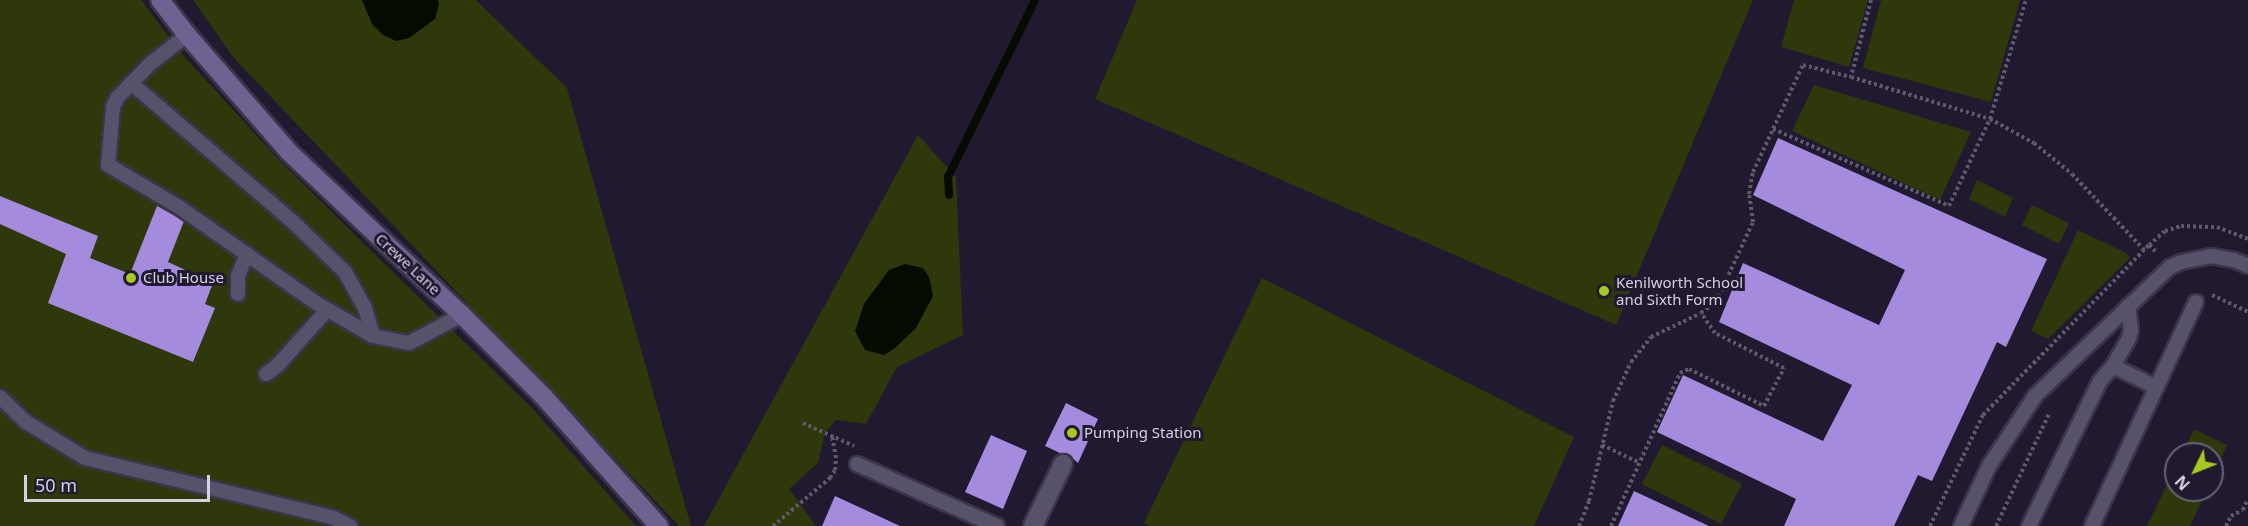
<!DOCTYPE html>
<html>
<head>
<meta charset="utf-8">
<style>
  body { margin:0 }
  #map { position:relative; width:2248px; height:526px; overflow:hidden; background:#201930; font-family:"Noto Sans",sans-serif }
  div>[style] { position:absolute }
  .green>* { inset:0; background:#2e380b }
  .water>* { inset:0; background:#060b00 }
  .stream>* { height:8px; margin:-4px; padding:0 4px; transform-origin:4px; border-radius:4px; background:#060b00 }
  .building>* { inset:0; background:#a48bde }
  .path>* { height:4px; margin-top:-2px; transform-origin:0; background:repeating-linear-gradient(90deg,#5f596e 0 3px,transparent 0 6px) }
  .roads { filter:drop-shadow(2px 0 #3b3548) drop-shadow(-2px 0 #3b3548) drop-shadow(0 2px #3b3548) drop-shadow(0 -2px #3b3548) }
  .lane>* { height:14px; margin:-7px; padding:0 7px; transform-origin:7px; border-radius:7px; background:#58516c }
  .street>* { height:18px; margin:-9px; padding:0 9px; transform-origin:9px; border-radius:9px; background:#58516c }
  .secondary>* { height:18px; margin:-9px; padding:0 9px; transform-origin:9px; border-radius:9px; background:#6f6290 }
  .dots>* { width:16px; height:16px; translate:-50% -50%; box-sizing:border-box; border:3px solid #201930; border-radius:50% }
  span { translate:-50% -50%; white-space:nowrap; text-align:center; line-height:1.15; -webkit-text-stroke:6px #201930; paint-order:stroke }
  .street-label { font-size:15px; color:#d5d1e1 }
  .poi-label { font-size:15px; color:#d5d1e1 }
  .left { translate:0 -50%; text-align:left }
  .north { position:absolute; left:2164px; top:442px; width:60px; height:60px; box-sizing:border-box; background:#201930; border:2px solid #686377; border-radius:50%; rotate:227deg; font-size:16px; font-weight:700; line-height:24px; text-align:center; color:#d5d1e1 }
  .north::after { content:''; display:block; margin:auto; width:21px; height:27px; background:#a7c81f; clip-path:polygon(50% 0,100% 100%,50% 72%,0 100%) }
  .scale { position:absolute; left:24px; top:475px; width:186px; height:27px; box-sizing:border-box; border:3px solid #d5d1e1; border-top:0; padding-left:8px; font-size:18px; line-height:21px; white-space:nowrap; color:#d5d1e1; -webkit-text-stroke:4px #201930; paint-order:stroke }
</style>
</head>
<body>
<div id="map">
  <div class="green">
    <div style="clip-path:polygon(0 0,141px 0,183px 55px,281px 162px,533px 409px,636px 526px,0 526px)"></div>
    <div style="clip-path:polygon(193px 0,476px 0,567px 88px,691px 526px,679px 526px,233px 57px)"></div>
    <div style="clip-path:polygon(1137px 0,1753px 0,1616px 325px,1095px 99px)"></div>
    <div style="clip-path:polygon(1794px 0,1868px 0,1849px 67px,1781px 47px)"></div>
    <div style="clip-path:polygon(1881px 0,2020px 0,1991px 102px,1863px 68px)"></div>
    <div style="clip-path:polygon(1814px 85px,1971px 132px,1940px 200px,1792px 131px)"></div>
    <div style="clip-path:polygon(918px 135px,956px 177px,963px 335px,897px 367px,866px 424px,836px 420px,825px 433px,818px 463px,789px 489px,816px 526px,704px 526px)"></div>
    <div style="clip-path:polygon(1977px 180px,2013px 198px,2005px 217px,1969px 199px)"></div>
    <div style="clip-path:polygon(2032px 205px,2069px 223px,2059px 244px,2022px 225px)"></div>
    <div style="clip-path:polygon(2078px 230px,2126px 253px,2130px 258px,2048px 339px,2031px 331px)"></div>
    <div style="clip-path:polygon(1262px 278px,1574px 437px,1534px 526px,1149px 526px,1144px 523px)"></div>
    <div style="clip-path:polygon(2194px 429px,2227px 445px,2212px 479px,2212px 454px,2182px 454px)"></div>
    <div style="clip-path:polygon(1662px 445px,1742px 484px,1721px 524px,1642px 484px)"></div>
    <div style="clip-path:polygon(2176px 466px,2176px 490px,2207px 490px,2190px 526px,2147px 526px)"></div>
  </div>
  <div class="water">
    <div style="clip-path:polygon(362px 0,438px 0,439px 4px,435px 19px,409px 38px,396px 41px,383px 35px,372px 24px)"></div>
    <div style="clip-path:polygon(905px 264px,923px 268px,929px 277px,933px 296px,916px 328px,895px 348px,884px 355px,865px 350px,855px 331px,864px 304px,889px 270px)"></div>
  </div>
  <div class="stream">
    <div style="left:949px;top:195px;width:18px;rotate:-93deg"></div>
    <div style="left:948px;top:177px;width:197px;rotate:-63.8deg"></div>
  </div>
  <div class="building">
    <div style="clip-path:polygon(1778px 138px,2047px 259px,2006px 347px,1997px 342px,1932px 481px,1918px 475px,1894px 526px,1784px 526px,1796px 499px,1657px 432px,1683px 375px,1823px 441px,1852px 385px,1719px 322px,1743px 263px,1879px 325px,1905px 270px,1753px 195px)"></div>
    <div style="clip-path:polygon(0 196px,98px 236px,90px 258px,130px 274px,157px 206px,184px 221px,168px 262px,213px 283px,205px 304px,215px 308px,193px 362px,48px 303px,66px 254px,0 224px)"></div>
    <div style="clip-path:polygon(1066px 403px,1098px 419px,1078px 463px,1068px 454px,1060px 453px,1045px 446px)"></div>
    <div style="clip-path:polygon(991px 435px,1027px 451px,1003px 509px,965px 492px)"></div>
    <div style="clip-path:polygon(1634px 491px,1709px 526px,1618px 526px)"></div>
    <div style="clip-path:polygon(835px 496px,900px 526px,822px 526px)"></div>
  </div>
  <div class="path">
    <div style="left:1871px;top:0;width:80px;rotate:104.6deg"></div>
    <div style="left:1851px;top:77px;width:145px;rotate:16.8deg"></div>
    <div style="left:1990px;top:119px;width:50px;rotate:28.6deg"></div>
    <div style="left:2034px;top:143px;width:49px;rotate:39.2deg"></div>
    <div style="left:2072px;top:174px;width:105px;rotate:46.5deg"></div>
    <div style="left:1773px;top:129px;width:192px;rotate:23.6deg"></div>
    <div style="left:1949px;top:206px;width:96px;rotate:-64.8deg"></div>
    <div style="left:1990px;top:119px;width:124px;rotate:-73.2deg"></div>
    <div style="left:2149px;top:245px;width:21px;rotate:-41deg"></div>
    <div style="left:2165px;top:231px;width:17px;rotate:-17deg"></div>
    <div style="left:2181px;top:226px;width:36px;rotate:2deg"></div>
    <div style="left:2217px;top:227px;width:33px;rotate:21deg"></div>
    <div style="left:2212px;top:295px;width:40px;rotate:25deg"></div>
    <div style="left:803px;top:423px;width:56px;rotate:24.3deg"></div>
    <div style="left:1602px;top:445px;width:42px;rotate:25.3deg"></div>
    <div style="left:773px;top:526px;width:75px;rotate:-40.1deg"></div>
    <div style="left:830px;top:478px;width:9px;rotate:-58deg"></div>
    <div style="left:835px;top:470px;width:12px;rotate:-85deg"></div>
    <div style="left:836px;top:458px;width:22px;rotate:-100deg"></div>
    <div style="left:1579px;top:526px;width:27px;rotate:-68deg"></div>
    <div style="left:1589px;top:501px;width:103px;rotate:-76.5deg"></div>
    <div style="left:1613px;top:401px;width:43px;rotate:-65.2deg"></div>
    <div style="left:1631px;top:362px;width:32px;rotate:-51deg"></div>
    <div style="left:1651px;top:337px;width:55px;rotate:-25.6deg"></div>
    <div style="left:1701px;top:313px;width:19px;rotate:-36deg"></div>
    <div style="left:1716px;top:302px;width:88px;rotate:-65.2deg"></div>
    <div style="left:1753px;top:222px;width:28px;rotate:-98deg"></div>
    <div style="left:1749px;top:194px;width:22px;rotate:-80deg"></div>
    <div style="left:1753px;top:172px;width:118px;rotate:-65deg"></div>
    <div style="left:1803px;top:65px;width:49px;rotate:14deg"></div>
    <div style="left:1611px;top:526px;width:168px;rotate:-65.7deg"></div>
    <div style="left:1680px;top:373px;width:10px;rotate:-24deg"></div>
    <div style="left:1689px;top:369px;width:84px;rotate:26.3deg"></div>
    <div style="left:1764px;top:406px;width:43px;rotate:-62.2deg"></div>
    <div style="left:1784px;top:368px;width:77px;rotate:-153.1deg"></div>
    <div style="left:1715px;top:333px;width:24px;rotate:-125deg"></div>
    <div style="left:1930px;top:526px;width:123px;rotate:-64.5deg"></div>
    <div style="left:1983px;top:415px;width:238px;rotate:-45.7deg"></div>
    <div style="left:2149px;top:245px;width:11px;rotate:45deg"></div>
    <div style="left:1996px;top:526px;width:126px;rotate:-64.7deg"></div>
    <div style="left:2226px;top:526px;width:11px;rotate:-63deg"></div>
    <div style="left:2231px;top:516px;width:13px;rotate:-27deg"></div>
    <div style="left:2243px;top:510px;width:12px;rotate:-66deg"></div>
  </div>
  <div class="roads">
    <div class="lane">
      <div style="left:187px;top:35px;width:47px;rotate:141.9deg"></div>
      <div style="left:150px;top:64px;width:47px;rotate:134.1deg"></div>
      <div style="left:117px;top:98px;width:10px;rotate:114deg"></div>
      <div style="left:113px;top:107px;width:58px;rotate:94.9deg"></div>
      <div style="left:108px;top:165px;width:82px;rotate:30.6deg"></div>
      <div style="left:179px;top:207px;width:167px;rotate:35deg"></div>
      <div style="left:316px;top:303px;width:66px;rotate:30.1deg"></div>
      <div style="left:373px;top:336px;width:37px;rotate:11deg"></div>
      <div style="left:409px;top:343px;width:60px;rotate:-27.8deg"></div>
      <div style="left:131px;top:83px;width:213px;rotate:40.6deg"></div>
      <div style="left:293px;top:222px;width:72px;rotate:43.9deg"></div>
      <div style="left:345px;top:272px;width:41px;rotate:60.9deg"></div>
      <div style="left:365px;top:308px;width:29px;rotate:74deg"></div>
      <div style="left:238px;top:294px;width:18px;rotate:-90deg"></div>
      <div style="left:238px;top:276px;width:24px;rotate:-68deg"></div>
      <div style="left:2113px;top:366px;width:48px;rotate:26deg"></div>
      <div style="left:266px;top:374px;width:14px;rotate:-36deg"></div>
      <div style="left:277px;top:366px;width:75px;rotate:-48.2deg"></div>
      <div style="left:0;top:397px;width:36px;rotate:44deg"></div>
      <div style="left:26px;top:422px;width:69px;rotate:31.4deg"></div>
      <div style="left:85px;top:458px;width:256px;rotate:13.5deg"></div>
      <div style="left:334px;top:518px;width:18px;rotate:27deg"></div>
      <div style="left:857px;top:464px;width:153px;rotate:23.9deg"></div>
      <div style="left:1961px;top:526px;width:66px;rotate:-65deg"></div>
      <div style="left:1989px;top:466px;width:84px;rotate:-56.7deg"></div>
      <div style="left:2035px;top:396px;width:187px;rotate:-43.7deg"></div>
      <div style="left:2170px;top:267px;width:12px;rotate:-24deg"></div>
      <div style="left:2181px;top:262px;width:31px;rotate:-11deg"></div>
      <div style="left:2211px;top:256px;width:23px;rotate:10deg"></div>
      <div style="left:2234px;top:260px;width:15px;rotate:23deg"></div>
      <div style="left:2029px;top:526px;width:161px;rotate:-63.9deg"></div>
      <div style="left:2100px;top:381px;width:20px;rotate:-49deg"></div>
      <div style="left:2113px;top:366px;width:32px;rotate:-60deg"></div>
      <div style="left:2129px;top:338px;width:8px;rotate:-76deg"></div>
      <div style="left:2131px;top:330px;width:24px;rotate:-97deg"></div>
      <div style="left:2092px;top:526px;width:247px;rotate:-65.1deg"></div>
    </div>
    <div class="street">
      <div style="left:1033px;top:526px;width:69px;rotate:-64.2deg"></div>
    </div>
    <div class="secondary">
      <div style="left:160px;top:0;width:44px;rotate:52.4deg"></div>
      <div style="left:187px;top:35px;width:155px;rotate:48.9deg"></div>
      <div style="left:289px;top:152px;width:238px;rotate:43.3deg"></div>
      <div style="left:462px;top:315px;width:116px;rotate:45deg"></div>
      <div style="left:544px;top:397px;width:173px;rotate:48.3deg"></div>
    </div>
  </div>
  <div class="dots">
    <div style="left:131px;top:278px;background:#a7c81f"></div>
    <div style="left:1604px;top:291px;background:#a7c81f"></div>
    <div style="left:1072px;top:433px;background:#a7c81f"></div>
  </div>
  <div class="street-label">
    <span style="left:408px;top:264px;rotate:43deg">Crewe Lane</span>
  </div>
  <div class="poi-label">
    <span class="left" style="left:143px;top:278px">Club House</span>
    <span class="left" style="left:1616px;top:291px">Kenilworth School<br>and Sixth Form</span>
    <span class="left" style="left:1084px;top:433px">Pumping Station</span>
  </div>
  <div class="north">N</div>
  <div class="scale">50 m</div>
</div>
</body>
</html>
